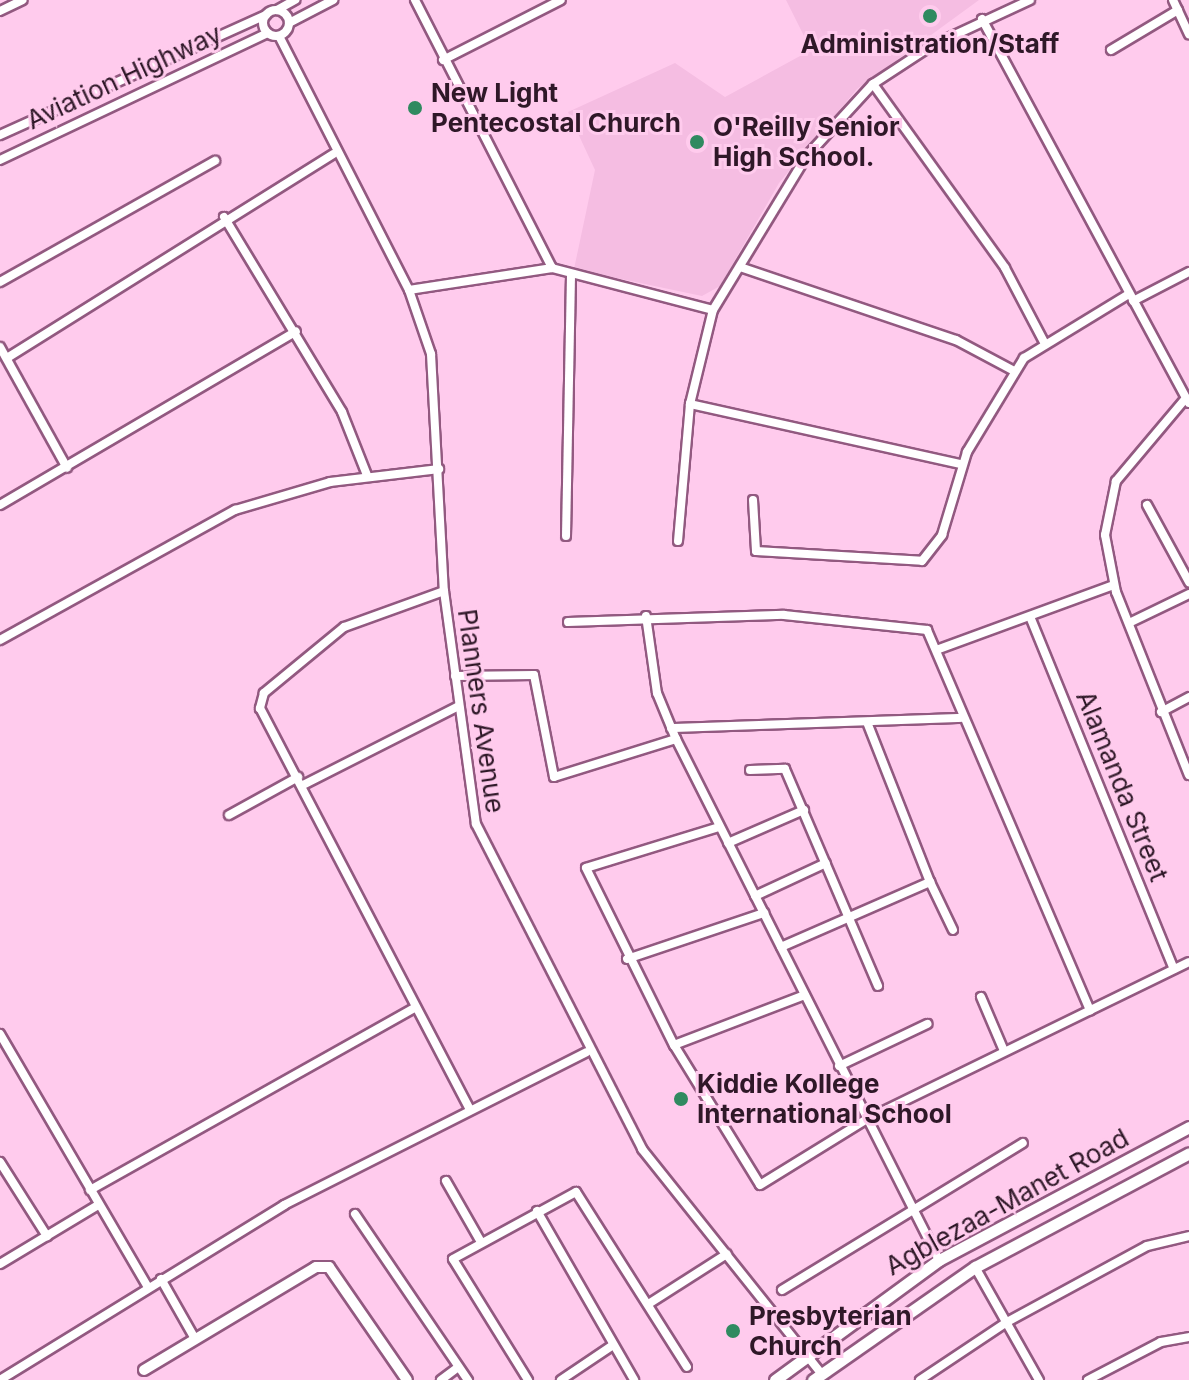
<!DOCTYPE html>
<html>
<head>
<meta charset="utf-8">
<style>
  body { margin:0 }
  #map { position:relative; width:1189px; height:1380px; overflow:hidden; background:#ffcbed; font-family:Inter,sans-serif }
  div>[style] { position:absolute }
  .built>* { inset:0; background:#f5bde2 }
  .roads { filter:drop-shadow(2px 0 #925980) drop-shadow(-2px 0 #925980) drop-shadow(0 2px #925980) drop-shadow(0 -2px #925980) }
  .minor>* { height:8px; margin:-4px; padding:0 4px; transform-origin:4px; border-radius:4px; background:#fff }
  .minor>.ring { margin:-4px; padding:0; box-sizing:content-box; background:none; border:8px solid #fff; border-radius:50% }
  .tertiary>* { height:10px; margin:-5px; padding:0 5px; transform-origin:5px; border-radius:5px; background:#fff }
  .secondary>* { height:11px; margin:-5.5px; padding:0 5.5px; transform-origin:5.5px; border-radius:5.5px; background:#fff }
  .dots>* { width:22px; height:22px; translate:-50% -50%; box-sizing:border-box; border:4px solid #ffcbed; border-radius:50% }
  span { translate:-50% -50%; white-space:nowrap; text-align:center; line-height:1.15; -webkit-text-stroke:6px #ffcbed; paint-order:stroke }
  .poi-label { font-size:26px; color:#2f1828; font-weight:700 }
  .left { translate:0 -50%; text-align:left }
  .street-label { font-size:26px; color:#2f1828 }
</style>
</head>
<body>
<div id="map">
  <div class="built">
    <div style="clip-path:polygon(786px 0,979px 0,857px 89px,779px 183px,720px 286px,702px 296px,574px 269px,595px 170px,568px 112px,675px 63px,725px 97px,811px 50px)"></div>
  </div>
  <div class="roads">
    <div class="minor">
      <div style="left:415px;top:0;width:301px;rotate:62.9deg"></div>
      <div style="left:1173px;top:0;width:38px;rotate:65deg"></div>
      <div class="ring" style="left:263px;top:10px;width:18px;height:18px"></div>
      <div style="left:277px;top:10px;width:21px;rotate:-29deg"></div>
      <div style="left:0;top:11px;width:25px;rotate:-26deg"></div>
      <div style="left:982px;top:19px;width:436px;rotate:61.7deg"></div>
      <div style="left:289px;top:23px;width:50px;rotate:-27.6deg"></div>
      <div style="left:279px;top:36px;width:285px;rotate:62.9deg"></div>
      <div style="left:409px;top:290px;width:68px;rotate:71deg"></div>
      <div style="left:431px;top:354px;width:237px;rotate:86.9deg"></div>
      <div style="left:444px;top:591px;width:235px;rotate:82.2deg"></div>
      <div style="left:476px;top:824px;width:365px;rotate:62.9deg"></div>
      <div style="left:642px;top:1149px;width:287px;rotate:51.4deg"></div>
      <div style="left:1111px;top:50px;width:78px;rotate:-30.8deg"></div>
      <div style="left:443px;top:60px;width:132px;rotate:-27deg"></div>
      <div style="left:873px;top:84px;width:226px;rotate:54.3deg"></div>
      <div style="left:1005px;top:268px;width:84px;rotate:62.2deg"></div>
      <div style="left:0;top:135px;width:292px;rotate:-24.3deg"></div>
      <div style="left:0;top:160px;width:296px;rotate:-25.4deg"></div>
      <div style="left:224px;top:217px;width:228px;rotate:58.8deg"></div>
      <div style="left:342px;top:412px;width:68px;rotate:68.4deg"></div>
      <div style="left:740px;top:267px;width:228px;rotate:18.7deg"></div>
      <div style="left:956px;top:340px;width:66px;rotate:28.1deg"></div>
      <div style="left:0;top:282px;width:247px;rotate:-29.4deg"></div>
      <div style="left:409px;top:290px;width:145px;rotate:-8.7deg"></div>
      <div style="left:552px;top:268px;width:166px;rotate:14.6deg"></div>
      <div style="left:1133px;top:301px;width:63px;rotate:-27.4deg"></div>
      <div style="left:0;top:347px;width:138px;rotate:61deg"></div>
      <div style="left:7px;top:358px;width:385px;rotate:-32deg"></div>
      <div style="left:1186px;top:398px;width:109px;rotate:130.1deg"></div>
      <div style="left:1116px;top:481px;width:55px;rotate:101.5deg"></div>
      <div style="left:1105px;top:535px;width:58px;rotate:79.1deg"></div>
      <div style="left:1116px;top:592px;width:197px;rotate:68.3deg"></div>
      <div style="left:690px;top:404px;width:278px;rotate:12.5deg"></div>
      <div style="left:753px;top:500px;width:51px;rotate:86.6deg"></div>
      <div style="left:756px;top:551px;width:166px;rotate:3.4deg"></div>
      <div style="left:922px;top:561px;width:33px;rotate:-52deg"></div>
      <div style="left:942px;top:535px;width:87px;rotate:-73.2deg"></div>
      <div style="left:967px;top:452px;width:110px;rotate:-58.8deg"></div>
      <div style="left:1024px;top:358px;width:123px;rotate:-31.4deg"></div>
      <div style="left:0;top:505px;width:343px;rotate:-30.4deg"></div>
      <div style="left:1147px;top:505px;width:88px;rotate:61.4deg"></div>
      <div style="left:566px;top:536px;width:262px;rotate:-88.9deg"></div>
      <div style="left:678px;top:541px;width:138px;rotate:-85deg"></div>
      <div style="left:690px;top:404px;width:97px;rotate:-76.3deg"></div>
      <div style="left:713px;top:310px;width:179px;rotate:-58.7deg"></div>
      <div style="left:806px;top:157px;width:99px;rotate:-47.5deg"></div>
      <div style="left:873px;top:84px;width:69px;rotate:-33.2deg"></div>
      <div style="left:931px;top:46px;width:109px;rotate:-24.9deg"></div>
      <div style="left:444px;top:591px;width:106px;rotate:160.2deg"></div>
      <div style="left:344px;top:627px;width:104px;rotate:140.5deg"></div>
      <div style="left:264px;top:693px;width:16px;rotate:105deg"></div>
      <div style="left:260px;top:708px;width:451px;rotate:62.4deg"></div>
      <div style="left:646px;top:616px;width:78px;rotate:81.9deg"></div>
      <div style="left:657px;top:693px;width:50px;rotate:67.6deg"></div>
      <div style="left:676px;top:739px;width:584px;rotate:63.22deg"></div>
      <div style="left:1031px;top:619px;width:378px;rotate:67.8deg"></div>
      <div style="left:568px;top:622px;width:216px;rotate:-1.9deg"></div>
      <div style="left:784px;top:615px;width:144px;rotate:6deg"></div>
      <div style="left:927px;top:630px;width:414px;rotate:66.8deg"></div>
      <div style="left:1129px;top:623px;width:67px;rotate:-25.8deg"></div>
      <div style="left:0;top:640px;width:269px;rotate:-29deg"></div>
      <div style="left:235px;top:510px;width:99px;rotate:-16.4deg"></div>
      <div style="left:330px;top:482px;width:110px;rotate:-6.8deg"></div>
      <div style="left:939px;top:649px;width:186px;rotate:-20.1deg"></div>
      <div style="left:455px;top:676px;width:79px;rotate:-0.7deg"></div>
      <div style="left:534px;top:675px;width:104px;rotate:78.9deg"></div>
      <div style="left:554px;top:777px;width:128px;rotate:-17.3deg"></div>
      <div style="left:1161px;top:712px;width:32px;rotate:-28deg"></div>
      <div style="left:671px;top:728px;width:290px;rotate:-2deg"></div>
      <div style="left:750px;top:770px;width:35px;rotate:-2deg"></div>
      <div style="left:785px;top:769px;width:236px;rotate:66.8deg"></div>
      <div style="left:303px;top:785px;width:173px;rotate:-26.9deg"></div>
      <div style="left:229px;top:815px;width:79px;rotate:-28.8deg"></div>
      <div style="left:719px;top:827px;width:139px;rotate:162.9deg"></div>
      <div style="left:586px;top:868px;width:198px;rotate:63.6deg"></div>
      <div style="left:674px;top:1045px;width:164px;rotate:58.4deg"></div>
      <div style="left:760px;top:1185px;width:126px;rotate:-31.7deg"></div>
      <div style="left:867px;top:1119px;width:358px;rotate:-26deg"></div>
      <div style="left:728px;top:843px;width:83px;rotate:-23.5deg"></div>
      <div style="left:930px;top:882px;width:53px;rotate:64.4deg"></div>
      <div style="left:755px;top:896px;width:78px;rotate:-24.9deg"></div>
      <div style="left:781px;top:947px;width:163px;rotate:-23.6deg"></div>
      <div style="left:930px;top:882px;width:172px;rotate:-111.5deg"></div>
      <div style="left:627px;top:959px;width:145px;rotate:-18.6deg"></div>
      <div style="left:981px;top:997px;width:59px;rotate:66.9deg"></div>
      <div style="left:0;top:1034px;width:293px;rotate:59.7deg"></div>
      <div style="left:674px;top:1045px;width:140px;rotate:-20.9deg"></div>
      <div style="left:839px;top:1066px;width:98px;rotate:-25.5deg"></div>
      <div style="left:0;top:1162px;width:88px;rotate:57.6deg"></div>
      <div style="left:446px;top:1181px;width:70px;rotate:60.2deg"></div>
      <div style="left:90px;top:1190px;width:372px;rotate:-29.3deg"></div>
      <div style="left:537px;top:1211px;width:195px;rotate:60.1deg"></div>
      <div style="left:355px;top:1214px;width:201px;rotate:55.8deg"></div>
      <div style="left:0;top:1264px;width:114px;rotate:-31deg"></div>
      <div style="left:975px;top:1267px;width:130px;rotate:60.5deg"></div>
      <div style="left:161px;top:1279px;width:67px;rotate:60.4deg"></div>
      <div style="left:782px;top:1290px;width:282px;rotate:-31.4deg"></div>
      <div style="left:650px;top:1303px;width:91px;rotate:-32.5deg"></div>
      <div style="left:0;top:1380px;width:334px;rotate:-31.6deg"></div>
      <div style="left:284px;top:1205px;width:339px;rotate:-26.8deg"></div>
      <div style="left:441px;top:1380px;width:21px;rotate:-37deg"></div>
      <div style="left:528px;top:1380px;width:142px;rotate:-121.8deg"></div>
      <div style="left:453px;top:1259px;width:140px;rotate:-28.6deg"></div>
      <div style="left:576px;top:1192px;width:207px;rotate:57.6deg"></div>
      <div style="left:561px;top:1380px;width:63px;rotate:-33.9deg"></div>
      <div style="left:920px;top:1380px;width:105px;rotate:-33.7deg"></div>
      <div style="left:1007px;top:1322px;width:159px;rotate:-28.5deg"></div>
      <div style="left:1147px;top:1246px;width:43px;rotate:-13.4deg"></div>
      <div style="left:1088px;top:1380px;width:82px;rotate:-27.5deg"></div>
      <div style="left:1161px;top:1342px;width:28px;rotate:-10deg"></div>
    </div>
    <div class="tertiary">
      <div style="left:144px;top:1370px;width:200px;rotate:-30.9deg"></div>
      <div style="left:316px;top:1267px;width:13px"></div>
      <div style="left:329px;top:1267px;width:137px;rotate:55.4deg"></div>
    </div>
    <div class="secondary">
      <div style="left:775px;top:1380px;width:203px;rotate:-36.2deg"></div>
      <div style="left:939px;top:1260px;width:283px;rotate:-28deg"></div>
      <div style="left:813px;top:1380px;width:198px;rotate:-34.9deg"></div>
      <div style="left:975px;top:1267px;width:242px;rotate:-28deg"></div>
    </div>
  </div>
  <div class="dots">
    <div style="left:930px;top:16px;background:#308a60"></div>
    <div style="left:415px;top:108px;background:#308a60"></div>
    <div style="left:697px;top:142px;background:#308a60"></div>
    <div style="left:681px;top:1099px;background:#308a60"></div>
    <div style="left:733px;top:1331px;background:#308a60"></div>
  </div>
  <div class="poi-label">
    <span style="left:930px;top:44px">Administration/Staff</span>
    <span class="left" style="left:431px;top:108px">New Light<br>Pentecostal Church</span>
    <span class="left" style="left:713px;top:142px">O'Reilly Senior<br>High School.</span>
    <span class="left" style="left:697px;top:1099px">Kiddie Kollege<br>International School</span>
    <span class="left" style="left:749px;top:1331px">Presbyterian<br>Church</span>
  </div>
  <div class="street-label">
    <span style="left:124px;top:77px;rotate:-25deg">Aviation Highway</span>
    <span style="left:481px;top:711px;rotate:82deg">Planners Avenue</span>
    <span style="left:1122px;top:786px;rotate:68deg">Alamanda Street</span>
    <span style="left:1007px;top:1202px;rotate:-29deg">Agblezaa-Manet Road</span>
  </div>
</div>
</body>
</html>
